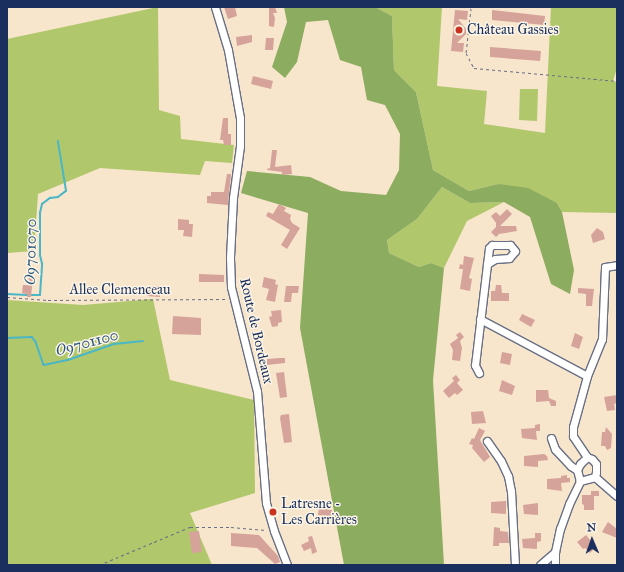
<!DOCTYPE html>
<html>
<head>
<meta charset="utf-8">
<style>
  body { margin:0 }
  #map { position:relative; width:624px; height:572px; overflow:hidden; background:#f7e5cc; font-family:"IM FELL Great Primer",serif }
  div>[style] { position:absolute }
  .green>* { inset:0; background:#b0c76c }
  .forest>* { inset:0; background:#8cac60 }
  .stream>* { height:1.5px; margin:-0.75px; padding:0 0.75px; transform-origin:0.75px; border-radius:0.75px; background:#4ab6c6 }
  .building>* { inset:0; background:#d6a39b }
  .path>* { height:1px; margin-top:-0.5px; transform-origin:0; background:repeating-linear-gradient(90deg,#686f84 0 3px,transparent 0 6px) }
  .roads { filter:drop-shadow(1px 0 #686f84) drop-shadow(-1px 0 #686f84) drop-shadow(0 1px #686f84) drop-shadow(0 -1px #686f84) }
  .minor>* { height:7px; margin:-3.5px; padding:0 3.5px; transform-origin:3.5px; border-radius:3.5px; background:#fff }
  .dots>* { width:11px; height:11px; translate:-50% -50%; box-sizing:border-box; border:2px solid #fcf5e5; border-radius:50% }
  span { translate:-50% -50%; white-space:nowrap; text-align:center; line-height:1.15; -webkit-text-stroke:3px #fcf5e5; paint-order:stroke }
  .poi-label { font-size:14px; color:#1b2f5e }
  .left { translate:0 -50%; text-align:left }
  .street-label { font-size:14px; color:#1b2f5e }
  .water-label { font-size:15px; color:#29587d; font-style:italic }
  .frame { position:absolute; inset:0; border:8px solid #1b2f5e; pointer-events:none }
  .north { position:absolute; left:572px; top:520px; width:40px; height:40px; -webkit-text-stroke:3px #fcf5e5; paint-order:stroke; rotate:358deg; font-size:11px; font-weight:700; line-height:16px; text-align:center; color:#1b2f5e }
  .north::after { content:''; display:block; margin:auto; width:14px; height:18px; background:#1b2f5e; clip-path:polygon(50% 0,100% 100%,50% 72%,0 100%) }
</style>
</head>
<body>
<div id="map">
  <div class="green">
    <div style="clip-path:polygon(158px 7px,159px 110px,180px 116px,181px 139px,234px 145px,232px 163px,205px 161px,200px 175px,100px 168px,38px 194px,34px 251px,7px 253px,7px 39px)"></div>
    <div style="clip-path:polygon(375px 7px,442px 7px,437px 86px,487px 91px,484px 124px,545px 133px,551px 7px,617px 7px,617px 68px,613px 81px,617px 82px,617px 213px,562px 212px,557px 203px,498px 184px,469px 191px,433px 170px,416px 92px,394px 70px,392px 16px)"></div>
    <div style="clip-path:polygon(520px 89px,538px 89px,537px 121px,519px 120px)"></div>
    <div style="clip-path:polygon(442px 187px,470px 203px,504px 202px,467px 221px,444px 268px,431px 263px,419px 267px,389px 253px,387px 240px,417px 219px)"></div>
    <div style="clip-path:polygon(153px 299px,170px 380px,254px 400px,255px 493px,190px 513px,212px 565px,7px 565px,7px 300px,83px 305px)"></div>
  </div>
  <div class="forest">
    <div style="clip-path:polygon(284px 7px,375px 7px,392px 16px,394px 70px,416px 92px,433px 170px,469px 191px,498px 184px,528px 188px,557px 203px,562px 212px,574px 270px,570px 294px,551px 284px,530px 217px,504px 202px,470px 203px,442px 187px,417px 219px,387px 240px,389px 253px,419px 267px,431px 263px,444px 268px,433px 380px,444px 565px,344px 565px,300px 328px,308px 213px,241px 193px,247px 171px,310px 177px,341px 191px,386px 195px,399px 170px,400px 134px,385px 105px,367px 100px,361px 67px,340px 60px,328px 20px,306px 22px,297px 62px,285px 78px,272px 67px,287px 22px)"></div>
  </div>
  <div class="stream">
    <div style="left:7px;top:294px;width:20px;rotate:3deg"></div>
    <div style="left:31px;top:295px;width:9px"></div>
    <div style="left:40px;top:295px;width:31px;rotate:-86deg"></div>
    <div style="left:42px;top:264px;width:9px;rotate:-103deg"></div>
    <div style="left:40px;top:255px;width:42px;rotate:-90deg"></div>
    <div style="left:40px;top:213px;width:9px;rotate:-77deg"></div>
    <div style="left:42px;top:204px;width:10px;rotate:-37deg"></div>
    <div style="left:50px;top:198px;width:8px;rotate:-7deg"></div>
    <div style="left:58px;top:197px;width:10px;rotate:-37deg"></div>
    <div style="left:66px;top:191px;width:50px;rotate:-99.3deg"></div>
    <div style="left:7px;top:338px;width:25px;rotate:-2deg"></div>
    <div style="left:32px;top:337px;width:6px;rotate:51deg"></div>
    <div style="left:36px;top:342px;width:24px;rotate:71deg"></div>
    <div style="left:44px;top:365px;width:25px;rotate:-12deg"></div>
    <div style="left:68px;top:360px;width:49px;rotate:-19.2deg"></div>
    <div style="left:114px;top:344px;width:29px;rotate:-6deg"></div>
  </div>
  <div class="building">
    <div style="clip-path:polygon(224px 7px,235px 7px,237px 16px,228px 19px)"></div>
    <div style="clip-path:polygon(269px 7px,275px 7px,277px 13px,273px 13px,275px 18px,274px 27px,269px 26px)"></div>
    <div style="clip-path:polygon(455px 10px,468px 11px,467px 20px,458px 19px,466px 29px,466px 34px,457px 43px,464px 43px,463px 52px,451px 51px)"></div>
    <div style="clip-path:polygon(492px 10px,545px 16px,544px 25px,492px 20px)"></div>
    <div style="clip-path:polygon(252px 35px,252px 42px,237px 46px,236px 37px)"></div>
    <div style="clip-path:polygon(266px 38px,274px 38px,273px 50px,265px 50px)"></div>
    <div style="clip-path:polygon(490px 47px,541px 51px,540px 61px,490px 57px)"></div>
    <div style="clip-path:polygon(253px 76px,273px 81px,271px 89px,251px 84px)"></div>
    <div style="clip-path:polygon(223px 118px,228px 118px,228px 134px,231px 134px,231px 145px,224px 145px,223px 140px,220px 140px)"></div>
    <div style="clip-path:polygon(272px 150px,277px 150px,275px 167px,291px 165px,292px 174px,282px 175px,282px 172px,267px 170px,267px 169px,270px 168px)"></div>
    <div style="clip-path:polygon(227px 174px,231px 174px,228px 205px,207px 203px,207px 196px,211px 196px,211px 192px,224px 192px)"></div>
    <div style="clip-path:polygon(279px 204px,286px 208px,284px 211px,291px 215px,290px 219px,292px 223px,300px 228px,287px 249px,281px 245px,290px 230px,266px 216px,268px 212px,273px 214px)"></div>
    <div style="clip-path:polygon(507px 209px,512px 214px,500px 226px,516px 226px,517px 231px,499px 234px,496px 237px,491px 232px,496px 227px,496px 223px,491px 216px,496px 212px,500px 216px)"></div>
    <div style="clip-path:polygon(178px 219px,189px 220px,189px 224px,193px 224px,192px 237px,183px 236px,184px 230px,178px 230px)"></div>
    <div style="clip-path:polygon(597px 228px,603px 232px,605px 239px,593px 243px,591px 235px)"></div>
    <div style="clip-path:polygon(464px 256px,474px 258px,469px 278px,472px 279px,470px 291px,460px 289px,463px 269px,459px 269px,460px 264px,463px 265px)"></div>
    <div style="clip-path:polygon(199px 274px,224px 275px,224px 282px,199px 282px)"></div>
    <div style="clip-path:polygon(29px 277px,33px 277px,31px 297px,27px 297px,27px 294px,22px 293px,23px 285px,28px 285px)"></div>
    <div style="clip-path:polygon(264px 277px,276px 280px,275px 284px,278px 285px,275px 302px,266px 300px,269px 289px,262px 287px)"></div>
    <div style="clip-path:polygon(496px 285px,501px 285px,502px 293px,509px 293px,509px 301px,491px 301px,491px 291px,495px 291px)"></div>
    <div style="clip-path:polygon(152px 286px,160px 286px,160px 297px,147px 296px,147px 289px,152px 289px)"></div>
    <div style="clip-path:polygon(286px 286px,299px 286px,298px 293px,292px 293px,291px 302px,284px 302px)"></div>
    <div style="clip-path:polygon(578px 288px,594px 289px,592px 306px,586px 306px,586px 294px,578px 293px)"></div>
    <div style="clip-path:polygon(281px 310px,282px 322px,278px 323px,278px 326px,272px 327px,269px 317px,272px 316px,271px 311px)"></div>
    <div style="clip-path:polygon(522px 314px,535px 320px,531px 327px,519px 320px)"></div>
    <div style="clip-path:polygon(173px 316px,201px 318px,201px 335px,172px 334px)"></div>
    <div style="clip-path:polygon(460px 332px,464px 337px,460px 341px,462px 348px,460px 361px,452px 360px,453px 350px,450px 344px,458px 338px,459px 339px,456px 335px)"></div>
    <div style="clip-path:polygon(575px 333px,583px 337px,579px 349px,571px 346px)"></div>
    <div style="clip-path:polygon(502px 352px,512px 354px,510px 365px,500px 363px)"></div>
    <div style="clip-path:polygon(279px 358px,285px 358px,285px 363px,267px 365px,267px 359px)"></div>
    <div style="clip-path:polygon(284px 372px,287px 397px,280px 398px,276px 373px)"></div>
    <div style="clip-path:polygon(456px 375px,460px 380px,457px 383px,463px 390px,457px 395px,455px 393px,449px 398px,443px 391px,454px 381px,452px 378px)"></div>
    <div style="clip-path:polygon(502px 380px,515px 386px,512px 395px,499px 391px)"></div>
    <div style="clip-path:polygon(536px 390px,548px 390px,549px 398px,556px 401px,556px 406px,551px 406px,549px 401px,536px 402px)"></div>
    <div style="clip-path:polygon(617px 395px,617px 403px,614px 404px,615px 410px,607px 411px,604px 397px)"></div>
    <div style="clip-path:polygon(483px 411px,486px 423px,472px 424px,471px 412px)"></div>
    <div style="clip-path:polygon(289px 414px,292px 442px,284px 443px,280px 418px,281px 415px)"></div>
    <div style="clip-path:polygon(540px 424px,540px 431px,536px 431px,537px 440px,522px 438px,521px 429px,535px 428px,535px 425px)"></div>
    <div style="clip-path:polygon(606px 427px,612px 434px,611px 448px,607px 450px,605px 446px,601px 446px,602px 432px,605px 432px)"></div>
    <div style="clip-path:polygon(479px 428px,485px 431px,480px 440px,490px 457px,484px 462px,472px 448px,473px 445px,469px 444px,472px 438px,474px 439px)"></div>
    <div style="clip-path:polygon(544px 454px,547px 456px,548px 460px,538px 461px,538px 467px,524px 466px,524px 456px)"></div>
    <div style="clip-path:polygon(567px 475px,567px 478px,570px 478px,570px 482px,561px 483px,562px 491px,547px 489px,547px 479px,561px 478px,561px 476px)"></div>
    <div style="clip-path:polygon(591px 491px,599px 491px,599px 496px,594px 496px,594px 510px,584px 510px,584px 505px,582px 504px,582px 495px,591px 495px)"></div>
    <div style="clip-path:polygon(506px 501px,506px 514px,491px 513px,491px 502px)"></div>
    <div style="clip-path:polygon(538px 503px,538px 515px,524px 514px,523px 505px)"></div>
    <div style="clip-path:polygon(319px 508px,332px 510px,331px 516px,318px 515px)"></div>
    <div style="clip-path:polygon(608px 522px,617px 529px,617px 538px,602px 532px)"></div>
    <div style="clip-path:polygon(494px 527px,500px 528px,500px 531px,508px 532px,509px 543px,499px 543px,499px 546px,493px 546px)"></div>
    <div style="clip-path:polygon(199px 531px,202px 552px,192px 553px,189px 532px)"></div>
    <div style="clip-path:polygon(231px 533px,259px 535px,278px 556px,280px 562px,275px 564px,257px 548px,231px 546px)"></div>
    <div style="clip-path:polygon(535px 533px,541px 533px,541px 541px,537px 542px,537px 549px,523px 548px,522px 539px,535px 538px)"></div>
    <div style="clip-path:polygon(586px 535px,596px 547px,590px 553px,585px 548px,583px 549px,577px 542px)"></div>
    <div style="clip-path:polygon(312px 536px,317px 552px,312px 554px,311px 548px,304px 551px,301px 545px,309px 541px,308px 537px)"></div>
  </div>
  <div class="path">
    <div style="left:471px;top:8px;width:45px;rotate:96.3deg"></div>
    <div style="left:466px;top:53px;width:17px;rotate:62deg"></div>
    <div style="left:474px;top:68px;width:144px;rotate:5.2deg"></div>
    <div style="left:7px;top:297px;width:41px;rotate:4.2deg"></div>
    <div style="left:48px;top:300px;width:178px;rotate:-0.3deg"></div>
    <div style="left:99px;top:565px;width:99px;rotate:-22.7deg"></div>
    <div style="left:190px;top:527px;width:41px"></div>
    <div style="left:231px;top:527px;width:35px;rotate:5deg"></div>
  </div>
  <div class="roads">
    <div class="minor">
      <div style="left:215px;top:7px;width:45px;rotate:73.2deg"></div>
      <div style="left:228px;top:50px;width:69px;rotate:80deg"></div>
      <div style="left:240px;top:118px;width:28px;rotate:90deg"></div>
      <div style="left:240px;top:146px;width:52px;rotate:97.7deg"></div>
      <div style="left:233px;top:198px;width:60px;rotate:92.9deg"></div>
      <div style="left:230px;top:258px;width:29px;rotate:88deg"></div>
      <div style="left:231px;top:287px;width:107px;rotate:76deg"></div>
      <div style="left:257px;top:391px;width:112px;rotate:85.4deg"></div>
      <div style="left:266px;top:503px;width:29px;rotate:74deg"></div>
      <div style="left:274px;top:531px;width:36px;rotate:69deg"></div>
      <div style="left:480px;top:319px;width:121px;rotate:28deg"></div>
      <div style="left:479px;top:373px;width:9px;rotate:-117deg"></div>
      <div style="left:475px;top:365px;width:102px;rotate:-83.2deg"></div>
      <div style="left:487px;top:264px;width:9px;rotate:-32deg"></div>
      <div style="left:495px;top:259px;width:14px;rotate:-4deg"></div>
      <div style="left:509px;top:258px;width:9px;rotate:-49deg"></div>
      <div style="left:515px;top:251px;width:8px;rotate:-130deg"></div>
      <div style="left:510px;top:245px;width:18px;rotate:180deg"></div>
      <div style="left:492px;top:245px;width:4px;rotate:135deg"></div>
      <div style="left:489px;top:248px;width:16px;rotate:97deg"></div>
      <div style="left:551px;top:438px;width:12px;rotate:70deg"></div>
      <div style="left:555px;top:449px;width:23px;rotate:47deg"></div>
      <div style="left:571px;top:466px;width:7px;rotate:34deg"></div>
      <div style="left:487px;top:441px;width:24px;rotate:55deg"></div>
      <div style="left:501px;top:461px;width:17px;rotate:65deg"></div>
      <div style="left:508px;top:476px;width:15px;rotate:79deg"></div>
      <div style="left:511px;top:491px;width:74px;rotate:86.9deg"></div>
      <div style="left:587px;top:457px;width:25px;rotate:-124deg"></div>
      <div style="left:573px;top:436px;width:9px;rotate:-90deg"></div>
      <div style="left:573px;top:427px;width:53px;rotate:-74.6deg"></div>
      <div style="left:587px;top:376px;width:40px;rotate:-68deg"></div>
      <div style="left:602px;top:339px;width:72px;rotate:-87.6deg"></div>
      <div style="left:605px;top:267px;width:12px;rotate:-9deg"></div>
      <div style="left:587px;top:457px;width:5px;rotate:22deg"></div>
      <div style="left:592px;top:459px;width:6px;rotate:51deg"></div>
      <div style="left:596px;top:464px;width:8px;rotate:90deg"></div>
      <div style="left:596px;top:472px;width:5px;rotate:101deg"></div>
      <div style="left:595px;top:477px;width:16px;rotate:165deg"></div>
      <div style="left:580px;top:481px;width:11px;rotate:-105deg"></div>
      <div style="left:577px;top:470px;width:7px;rotate:-63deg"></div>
      <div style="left:580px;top:464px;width:10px;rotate:-45deg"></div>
      <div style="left:595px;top:477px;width:29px;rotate:41deg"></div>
      <div style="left:540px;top:565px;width:20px;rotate:-41deg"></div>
      <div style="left:555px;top:565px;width:13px;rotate:-90deg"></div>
      <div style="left:555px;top:552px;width:24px;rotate:-78deg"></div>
      <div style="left:560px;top:529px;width:27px;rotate:-70deg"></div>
      <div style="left:569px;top:504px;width:25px;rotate:-64deg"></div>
    </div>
  </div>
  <div class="dots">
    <div style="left:459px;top:30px;background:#c8321e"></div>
    <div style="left:273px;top:512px;background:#c8321e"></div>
  </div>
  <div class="poi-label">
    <span class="left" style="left:467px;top:30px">Château Gassies</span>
    <span class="left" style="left:281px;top:512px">Latresne -<br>Les Carrières</span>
  </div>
  <div class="street-label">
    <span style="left:120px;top:290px">Allee Clemenceau</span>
    <span style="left:256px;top:331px;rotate:77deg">Route de Bordeaux</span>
  </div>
  <div class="water-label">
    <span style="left:31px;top:252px;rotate:-89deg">O9701070</span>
    <span style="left:87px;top:343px;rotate:-15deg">O9701100</span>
  </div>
  <div class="frame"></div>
  <div class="north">N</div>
</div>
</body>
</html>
